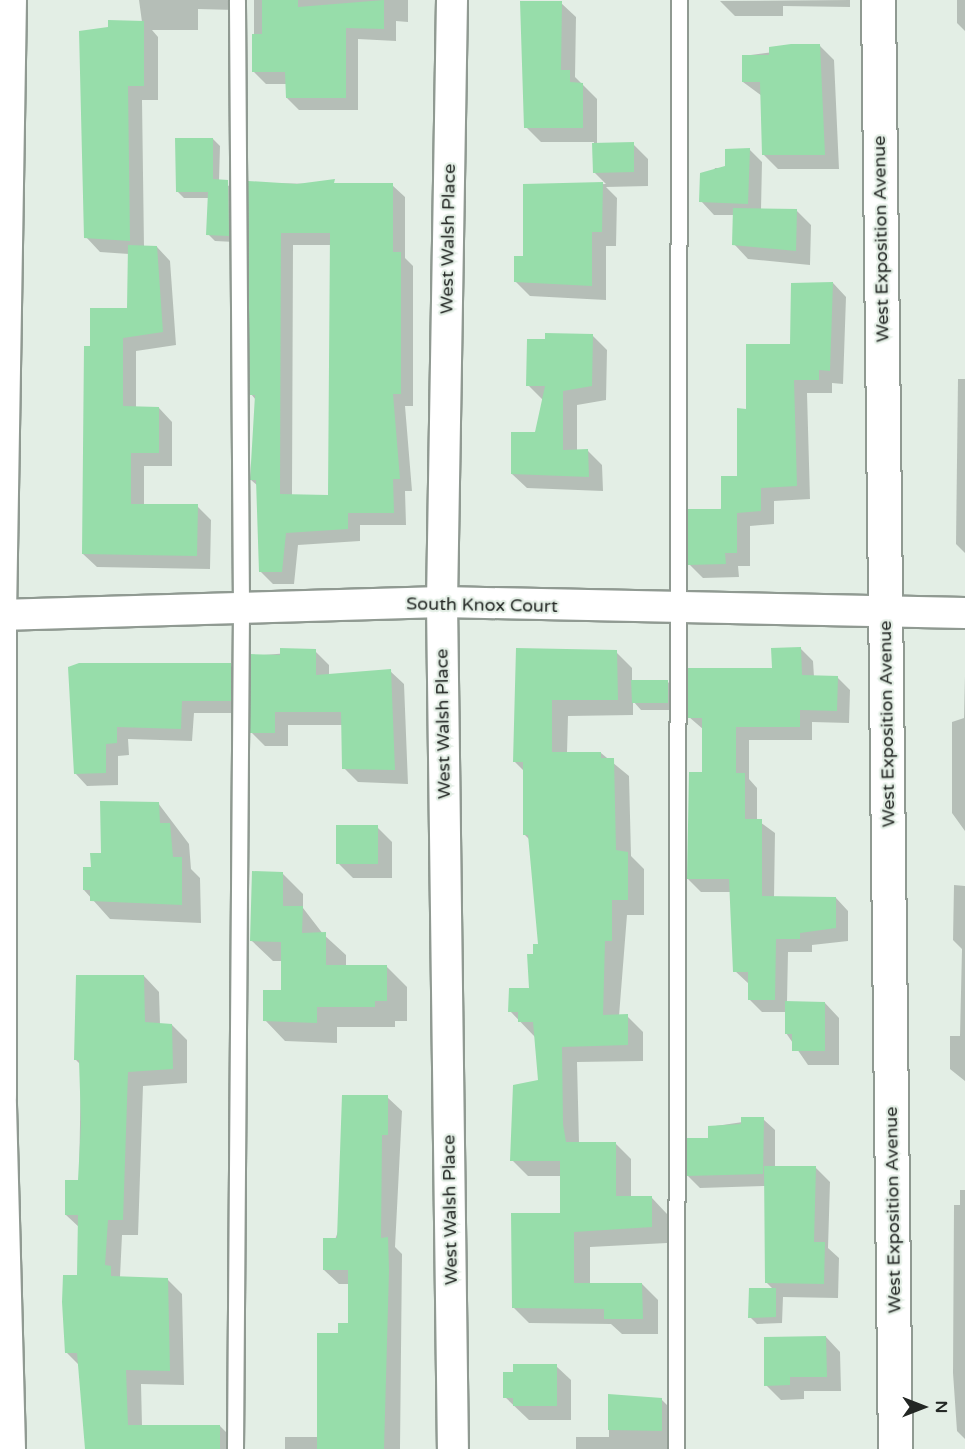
<!DOCTYPE html>
<html>
<head>
<meta charset="utf-8">
<style>
  body { margin:0 }
  #map { position:relative; width:965px; height:1449px; overflow:hidden; background:#e3eee5; font-family:"Varela Round",sans-serif }
  div>[style] { position:absolute }
  .shadow>* { inset:0; background:#0003 }
  .building>* { inset:0; background:#97ddaa }
  .roads { filter:drop-shadow(2px 0 #909a92) drop-shadow(-2px 0 #909a92) drop-shadow(0 2px #909a92) drop-shadow(0 -2px #909a92) }
  .lane>* { height:15px; margin:-7.5px; padding:0 7.5px; transform-origin:7.5px; border-radius:7.5px; background:#fff }
  .street>* { height:30px; margin:-15px; padding:0 15px; transform-origin:15px; border-radius:15px; background:#fff }
  .secondary>* { height:33px; margin:-16.5px; padding:0 16.5px; transform-origin:16.5px; border-radius:16.5px; background:#fff }
  span { translate:-50% -50%; white-space:nowrap; text-align:center; line-height:1.15; -webkit-text-stroke:4.5px #e3eee5; paint-order:stroke }
  .street-label { font-size:18px; color:#232724 }
  .north { position:absolute; left:893px; top:1377px; width:60px; height:60px; -webkit-text-stroke:4px #e3eee5; paint-order:stroke; rotate:90deg; font-size:16px; font-weight:700; line-height:24px; text-align:center; color:#232724 }
  .north::after { content:''; display:block; margin:auto; width:21px; height:27px; background:#232724; clip-path:polygon(50% 0,100% 100%,50% 72%,0 100%) }
</style>
</head>
<body>
<div id="map">
  <div class="shadow">
    <div style="clip-path:polygon(139px 0,235px 0,235px 10px,198px 9px,198px 30px,152px 30px,158px 37px,158px 100px,142px 100px,144px 247px,157px 247px,170px 261px,176px 345px,136px 351px,136px 408px,159px 408px,172px 422px,172px 466px,144px 466px,144px 506px,197px 506px,211px 520px,210px 569px,97px 567px,83px 554px,92px 348px,129px 309px,129px 254px,100px 252px,86px 237px,142px 22px)"></div>
    <div style="clip-path:polygon(254px 0,408px 0,408px 22px,396px 21px,396px 41px,358px 39px,358px 110px,299px 110px,287px 98px,287px 84px,266px 84px,254px 72px)"></div>
    <div style="clip-path:polygon(850px 0,850px 7px,783px 6px,783px 16px,735px 16px,720px 1px)"></div>
    <div style="clip-path:polygon(957px 0,965px 0,965px 31px,957px 23px)"></div>
    <div style="clip-path:polygon(561px 3px,576px 17px,575px 77px,597px 99px,597px 145px,633px 144px,648px 159px,648px 186px,606px 187px,617px 198px,616px 246px,606px 246px,606px 300px,530px 296px,515px 281px,525px 258px,525px 186px,606px 184px,594px 172px,594px 142px,541px 142px,526px 127px)"></div>
    <div style="clip-path:polygon(820px 46px,834px 60px,839px 169px,778px 169px,763px 154px,762px 96px,743px 82px,743px 56px)"></div>
    <div style="clip-path:polygon(213px 139px,220px 146px,219px 181px,235px 189px,235px 242px,215px 241px,208px 234px,209px 198px,184px 198px,177px 191px)"></div>
    <div style="clip-path:polygon(749px 149px,762px 162px,761px 210px,796px 210px,811px 225px,810px 265px,748px 259px,734px 244px,734px 215px,714px 215px,701px 201px,715px 168px,727px 168px)"></div>
    <div style="clip-path:polygon(evenodd,249px 183px,392px 185px,405px 197px,405px 258px,413px 266px,413px 406px,405px 406px,412px 491px,405px 491px,406px 525px,360px 525px,360px 541px,298px 545px,294px 584px,273px 584px,260px 571px,258px 486px,251px 480px,256px 400px,251px 394px,249px 183px,293px 245px,331px 245px,329px 497px,292px 496px,293px 245px)"></div>
    <div style="clip-path:polygon(833px 283px,846px 297px,843px 384px,832px 383px,832px 393px,807px 393px,810px 499px,774px 501px,774px 524px,750px 526px,750px 566px,738px 566px,739px 577px,703px 578px,689px 564px,739px 477px,747px 410px)"></div>
    <div style="clip-path:polygon(592px 335px,607px 350px,606px 400px,577px 405px,577px 451px,588px 451px,602px 465px,603px 491px,527px 488px,512px 474px,536px 433px,543px 400px,528px 385px,546px 340px)"></div>
    <div style="clip-path:polygon(958px 379px,965px 379px,965px 553px,956px 544px)"></div>
    <div style="clip-path:polygon(800px 648px,813px 661px,814px 677px,837px 677px,850px 690px,849px 723px,812px 722px,812px 740px,749px 740px,749px 779px,757px 788px,757px 820px,775px 833px,774px 898px,836px 898px,848px 911px,848px 941px,812px 945px,812px 952px,788px 952px,787px 1002px,825px 1003px,839px 1018px,839px 1065px,808px 1065px,786px 1033px,787px 1012px,762px 1012px,749px 999px,749px 984px,735px 971px,731px 892px,701px 892px,688px 879px,704px 774px,704px 730px,689px 717px,774px 670px)"></div>
    <div style="clip-path:polygon(517px 650px,616px 652px,632px 668px,632px 681px,667px 681px,674px 688px,674px 710px,641px 710px,633px 701px,633px 715px,568px 716px,567px 753px,601px 753px,629px 776px,631px 856px,644px 869px,644px 915px,627px 915px,619px 1016px,627px 1016px,643px 1032px,643px 1061px,577px 1062px,579px 1143px,615px 1143px,631px 1159px,631px 1198px,652px 1198px,667px 1214px,667px 1243px,590px 1247px,590px 1285px,642px 1284px,658px 1300px,658px 1334px,622px 1334px,611px 1324px,529px 1323px,513px 1307px,561px 1214px,561px 1176px,528px 1176px,512px 1160px,539px 1082px,535px 1037px,510px 1011px,530px 990px,540px 945px,530px 840px,524px 834px,524px 771px,514px 761px)"></div>
    <div style="clip-path:polygon(315px 651px,329px 665px,329px 676px,390px 671px,404px 684px,408px 784px,358px 782px,344px 768px,343px 725px,288px 725px,288px 746px,265px 746px,251px 732px,252px 656px)"></div>
    <div style="clip-path:polygon(230px 665px,243px 677px,242px 713px,194px 713px,192px 741px,128px 739px,129px 755px,118px 756px,118px 785px,87px 786px,75px 773px,70px 669px)"></div>
    <div style="clip-path:polygon(965px 675px,965px 831px,952px 813px,952px 722px,964px 718px)"></div>
    <div style="clip-path:polygon(158px 803px,189px 844px,191px 869px,200px 878px,201px 923px,110px 919px,84px 890px,103px 854px)"></div>
    <div style="clip-path:polygon(377px 827px,392px 842px,392px 878px,353px 878px,338px 863px)"></div>
    <div style="clip-path:polygon(282px 873px,303px 894px,303px 908px,323px 934px,346px 955px,346px 966px,386px 966px,407px 987px,407px 1021px,395px 1021px,395px 1027px,337px 1027px,337px 1043px,285px 1041px,265px 1020px,282px 992px,282px 961px,273px 961px,252px 941px)"></div>
    <div style="clip-path:polygon(954px 885px,965px 886px,965px 1081px,950px 1069px,950px 1036px,960px 1036px,962px 949px,953px 940px)"></div>
    <div style="clip-path:polygon(144px 976px,159px 992px,160px 1024px,172px 1025px,187px 1040px,187px 1083px,143px 1086px,138px 1235px,122px 1235px,120px 1277px,167px 1279px,182px 1294px,184px 1385px,141px 1384px,142px 1426px,220px 1426px,235px 1441px,235px 1449px,87px 1449px,79px 1365px,67px 1353px,79px 1276px,80px 1228px,66px 1215px,79px 1181px,81px 1065px,76px 1060px)"></div>
    <div style="clip-path:polygon(387px 1097px,402px 1111px,395px 1247px,402px 1254px,400px 1449px,285px 1449px,285px 1437px,319px 1437px,340px 1335px,350px 1325px,350px 1284px,339px 1284px,324px 1270px)"></div>
    <div style="clip-path:polygon(763px 1119px,775px 1130px,775px 1167px,815px 1167px,830px 1182px,828px 1248px,839px 1258px,838px 1298px,783px 1297px,782px 1323px,757px 1324px,750px 1317px,773px 1289px,766px 1282px,766px 1186px,700px 1188px,688px 1176px,710px 1140px,709px 1127px)"></div>
    <div style="clip-path:polygon(960px 1190px,965px 1190px,965px 1439px,957px 1431px,953px 1373px,954px 1205px,960px 1205px)"></div>
    <div style="clip-path:polygon(826px 1337px,840px 1352px,841px 1391px,804px 1391px,804px 1399px,781px 1400px,766px 1385px)"></div>
    <div style="clip-path:polygon(556px 1366px,571px 1380px,571px 1420px,529px 1420px,505px 1397px)"></div>
    <div style="clip-path:polygon(609px 1396px,661px 1399px,673px 1411px,673px 1449px,576px 1449px,576px 1437px,609px 1437px)"></div>
  </div>
  <div class="building">
    <div style="clip-path:polygon(262px 0,298px 0,298px 7px,384px 0,384px 29px,346px 28px,346px 98px,286px 98px,285px 72px,252px 72px,252px 34px,262px 34px)"></div>
    <div style="clip-path:polygon(520px 1px,562px 1px,561px 70px,570px 70px,570px 82px,583px 83px,583px 128px,524px 128px)"></div>
    <div style="clip-path:polygon(108px 20px,144px 21px,144px 86px,128px 86px,130px 241px,84px 238px,79px 31px,108px 27px)"></div>
    <div style="clip-path:polygon(791px 44px,820px 44px,825px 155px,762px 155px,760px 82px,742px 82px,742px 55px,769px 55px,769px 47px)"></div>
    <div style="clip-path:polygon(175px 138px,213px 138px,213px 179px,228px 180px,229px 236px,206px 235px,208px 192px,176px 192px)"></div>
    <div style="clip-path:polygon(634px 142px,634px 172px,593px 173px,592px 143px)"></div>
    <div style="clip-path:polygon(750px 148px,748px 204px,699px 202px,700px 173px,725px 166px,725px 149px)"></div>
    <div style="clip-path:polygon(evenodd,335px 179px,334px 183px,393px 183px,393px 252px,401px 252px,401px 394px,393px 394px,400px 479px,393px 479px,394px 513px,348px 513px,348px 529px,286px 533px,282px 572px,259px 572px,256px 480px,250px 480px,255px 395px,249px 395px,248px 181px,297px 184px,335px 179px,281px 233px,330px 233px,328px 495px,280px 494px,281px 233px)"></div>
    <div style="clip-path:polygon(603px 182px,602px 232px,592px 232px,592px 286px,514px 282px,514px 256px,523px 256px,523px 184px)"></div>
    <div style="clip-path:polygon(733px 208px,797px 209px,796px 251px,732px 245px)"></div>
    <div style="clip-path:polygon(128px 245px,157px 246px,163px 332px,123px 338px,123px 406px,159px 407px,159px 453px,131px 453px,131px 504px,198px 504px,197px 556px,82px 554px,84px 346px,90px 346px,90px 308px,127px 308px)"></div>
    <div style="clip-path:polygon(833px 282px,830px 371px,819px 370px,819px 380px,794px 380px,797px 486px,761px 488px,761px 511px,737px 513px,737px 553px,725px 553px,726px 564px,688px 565px,688px 509px,721px 509px,721px 476px,737px 476px,737px 408px,746px 409px,746px 344px,790px 344px,791px 283px)"></div>
    <div style="clip-path:polygon(545px 333px,593px 334px,592px 386px,563px 391px,563px 450px,588px 449px,589px 477px,511px 474px,511px 432px,535px 432px,545px 386px,526px 386px,527px 339px,545px 339px)"></div>
    <div style="clip-path:polygon(801px 647px,802px 675px,838px 676px,837px 711px,800px 710px,800px 727px,736px 727px,736px 773px,745px 773px,745px 819px,762px 819px,762px 896px,836px 897px,836px 928px,800px 933px,800px 939px,776px 939px,775px 1000px,748px 1000px,748px 972px,733px 972px,729px 879px,687px 879px,689px 772px,702px 772px,702px 718px,687px 718px,687px 668px,772px 668px,771px 648px)"></div>
    <div style="clip-path:polygon(280px 648px,316px 649px,316px 675px,391px 669px,395px 770px,342px 769px,341px 712px,275px 712px,275px 733px,250px 733px,250px 654px,280px 655px)"></div>
    <div style="clip-path:polygon(516px 648px,617px 650px,618px 700px,552px 700px,552px 752px,601px 752px,601px 758px,614px 758px,616px 850px,628px 852px,628px 900px,612px 900px,612px 941px,605px 941px,603px 1015px,628px 1014px,628px 1045px,562px 1047px,563px 1124px,566px 1142px,616px 1142px,616px 1196px,652px 1196px,652px 1227px,574px 1232px,574px 1283px,642px 1283px,643px 1319px,604px 1319px,604px 1309px,512px 1308px,511px 1213px,560px 1213px,560px 1161px,510px 1161px,513px 1085px,538px 1080px,533px 1022px,518px 1022px,518px 1012px,508px 1012px,509px 988px,529px 988px,527px 954px,533px 954px,533px 944px,538px 944px,528px 835px,523px 835px,523px 762px,513px 762px)"></div>
    <div style="clip-path:polygon(79px 663px,231px 663px,231px 701px,182px 701px,181px 729px,117px 727px,117px 743px,106px 744px,106px 773px,74px 774px,68px 667px)"></div>
    <div style="clip-path:polygon(631px 680px,668px 680px,668px 703px,632px 703px)"></div>
    <div style="clip-path:polygon(100px 801px,159px 802px,160px 823px,170px 823px,173px 857px,182px 857px,182px 905px,90px 901px,90px 890px,83px 890px,83px 867px,91px 867px,90px 853px,101px 853px)"></div>
    <div style="clip-path:polygon(336px 825px,378px 825px,378px 864px,336px 864px)"></div>
    <div style="clip-path:polygon(252px 871px,283px 872px,283px 906px,303px 906px,302px 933px,326px 932px,326px 965px,387px 965px,387px 1001px,375px 1001px,375px 1007px,317px 1007px,317px 1023px,263px 1021px,263px 990px,281px 990px,281px 942px,250px 941px)"></div>
    <div style="clip-path:polygon(76px 975px,144px 975px,145px 1022px,172px 1024px,173px 1069px,128px 1072px,123px 1220px,108px 1220px,105px 1265px,111px 1266px,111px 1276px,168px 1278px,170px 1371px,126px 1370px,128px 1425px,220px 1425px,220px 1449px,85px 1449px,77px 1353px,65px 1353px,62px 1302px,63px 1275px,77px 1275px,78px 1215px,65px 1215px,65px 1180px,78px 1180px,81px 1124px,79px 1060px,74px 1060px)"></div>
    <div style="clip-path:polygon(785px 1001px,825px 1002px,825px 1051px,792px 1051px,792px 1034px,785px 1034px)"></div>
    <div style="clip-path:polygon(342px 1095px,388px 1095px,388px 1135px,382px 1135px,381px 1238px,388px 1237px,389px 1270px,384px 1449px,317px 1449px,317px 1333px,338px 1333px,338px 1323px,348px 1323px,348px 1270px,323px 1270px,323px 1238px,337px 1238px)"></div>
    <div style="clip-path:polygon(741px 1117px,764px 1117px,763px 1174px,686px 1176px,686px 1138px,708px 1138px,708px 1126px,741px 1124px)"></div>
    <div style="clip-path:polygon(764px 1166px,816px 1166px,814px 1242px,825px 1242px,824px 1284px,765px 1283px)"></div>
    <div style="clip-path:polygon(749px 1288px,776px 1288px,776px 1317px,748px 1318px)"></div>
    <div style="clip-path:polygon(826px 1336px,827px 1377px,790px 1377px,790px 1385px,764px 1386px,764px 1337px)"></div>
    <div style="clip-path:polygon(513px 1364px,557px 1364px,557px 1406px,513px 1406px,513px 1398px,503px 1398px,503px 1372px,513px 1372px)"></div>
    <div style="clip-path:polygon(608px 1394px,662px 1398px,662px 1431px,608px 1430px)"></div>
  </div>
  <div class="roads">
    <div class="lane">
      <div style="left:235px;top:1449px;width:841px;rotate:-89.59deg"></div>
      <div style="left:241px;top:608px;width:608px;rotate:-90.38deg"></div>
      <div style="left:676px;top:1449px;width:1449px;rotate:-89.88deg"></div>
    </div>
    <div class="street">
      <div style="left:452px;top:0;width:602px;rotate:90.95deg"></div>
      <div style="left:442px;top:602px;width:847px;rotate:89.26deg"></div>
      <div style="left:0;top:615px;width:442px;rotate:-1.7deg"></div>
      <div style="left:442px;top:602px;width:523px;rotate:1.2deg"></div>
      <div style="left:10px;top:1449px;width:354px;rotate:-91.5deg"></div>
      <div style="left:1px;top:1095px;width:480px;rotate:-90deg"></div>
      <div style="left:1px;top:615px;width:615px;rotate:-89.07deg"></div>
    </div>
    <div class="secondary">
      <div style="left:878px;top:0;width:1449px;rotate:89.33deg"></div>
    </div>
  </div>
  <div class="street-label">
    <span style="left:448px;top:239px;rotate:-89deg">West Walsh Place</span>
    <span style="left:881px;top:239px;rotate:-91deg">West Exposition Avenue</span>
    <span style="left:482px;top:605px;rotate:1deg">South Knox Court</span>
    <span style="left:443px;top:724px;rotate:-91deg">West Walsh Place</span>
    <span style="left:887px;top:724px;rotate:-91deg">West Exposition Avenue</span>
    <span style="left:450px;top:1210px;rotate:-91deg">West Walsh Place</span>
    <span style="left:893px;top:1210px;rotate:-91deg">West Exposition Avenue</span>
  </div>
  <div class="north">N</div>
</div>
</body>
</html>
